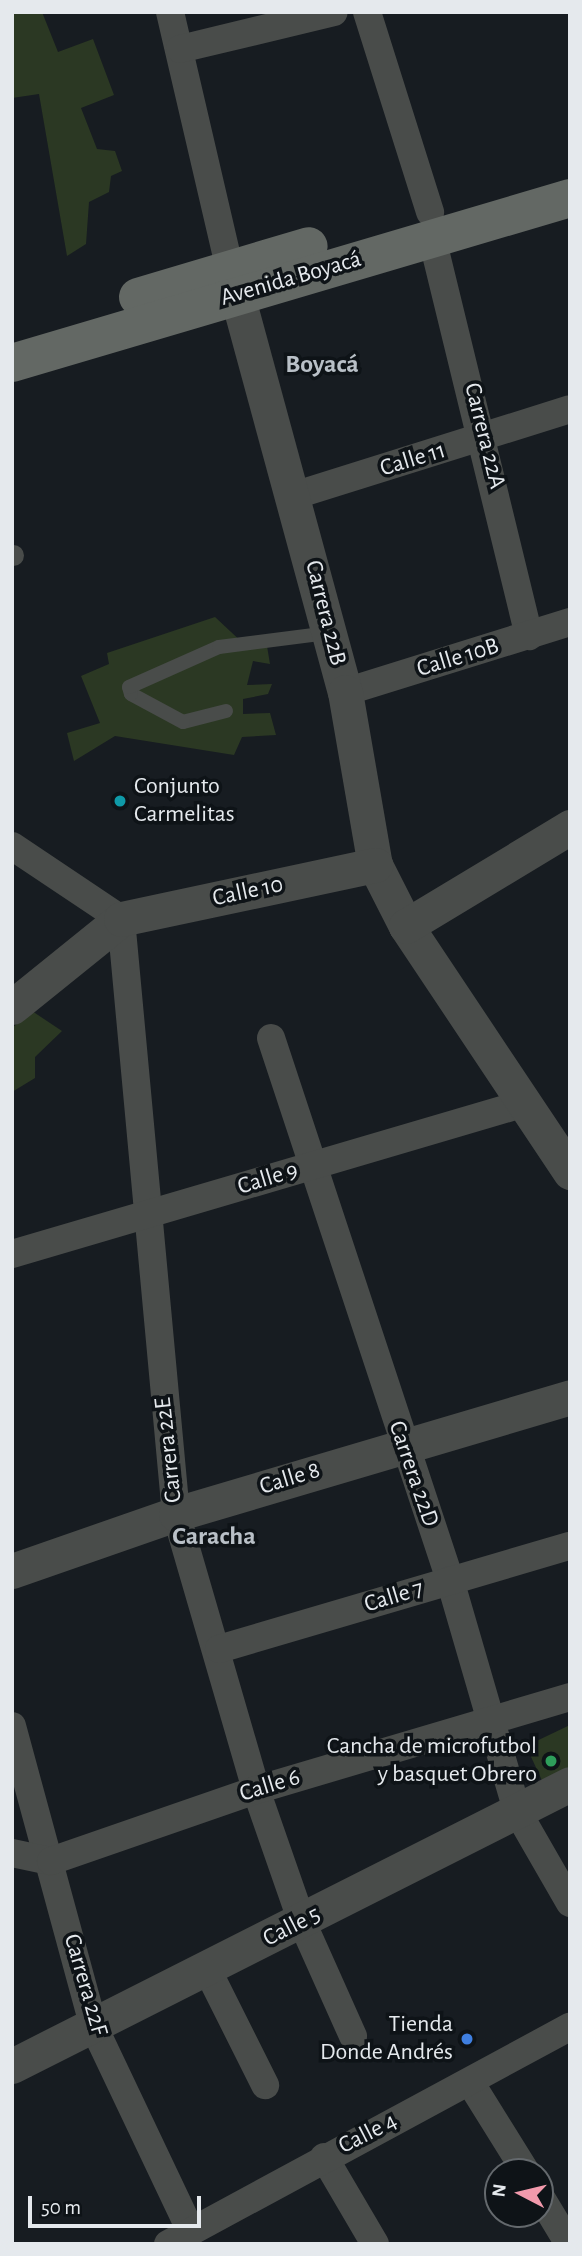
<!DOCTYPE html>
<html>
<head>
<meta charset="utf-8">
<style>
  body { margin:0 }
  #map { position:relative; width:582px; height:2256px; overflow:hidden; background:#171c21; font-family:"Alegreya Sans",sans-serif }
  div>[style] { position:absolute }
  .green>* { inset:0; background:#2b3823 }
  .service>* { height:14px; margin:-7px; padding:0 7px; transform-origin:7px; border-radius:7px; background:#494c4a }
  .pedestrian>* { height:21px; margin:-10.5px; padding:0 10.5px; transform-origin:10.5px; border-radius:10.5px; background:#494c4a }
  .minor>* { height:28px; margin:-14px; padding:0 14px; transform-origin:14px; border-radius:14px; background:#494c4a }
  .tertiary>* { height:35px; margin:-17.5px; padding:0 17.5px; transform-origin:17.5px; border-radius:17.5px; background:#494c4a }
  .secondary>* { height:38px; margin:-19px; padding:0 19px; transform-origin:19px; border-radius:19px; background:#636864 }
  .dots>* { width:19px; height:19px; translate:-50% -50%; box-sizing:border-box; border:4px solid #0e1317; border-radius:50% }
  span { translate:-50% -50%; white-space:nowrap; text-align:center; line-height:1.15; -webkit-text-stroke:7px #0e1317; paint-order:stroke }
  .street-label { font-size:24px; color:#e5e9ed }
  .poi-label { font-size:24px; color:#e5e9ed }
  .left { translate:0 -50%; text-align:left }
  .right { translate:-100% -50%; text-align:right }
  .neighbourhood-label { font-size:26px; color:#b9c0c7; font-weight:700 }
  .frame { position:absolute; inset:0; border:14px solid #e5e9ed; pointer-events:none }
  .north { position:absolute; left:484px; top:2158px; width:70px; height:70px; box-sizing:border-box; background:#0e1317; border:2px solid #64696d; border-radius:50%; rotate:277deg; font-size:19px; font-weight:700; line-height:28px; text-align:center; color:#e5e9ed }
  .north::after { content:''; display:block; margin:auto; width:24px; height:32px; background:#f29aac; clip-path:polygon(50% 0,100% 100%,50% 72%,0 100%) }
  .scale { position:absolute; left:28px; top:2196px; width:173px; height:32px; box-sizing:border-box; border:4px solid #e5e9ed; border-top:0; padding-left:9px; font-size:21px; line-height:24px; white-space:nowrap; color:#e5e9ed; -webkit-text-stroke:5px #0e1317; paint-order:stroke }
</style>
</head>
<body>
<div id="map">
  <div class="green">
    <div style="clip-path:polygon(12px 12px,42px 12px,58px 52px,93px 39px,114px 95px,81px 108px,97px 149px,115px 151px,122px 171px,111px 176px,109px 192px,89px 202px,86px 244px,67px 256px,39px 94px,12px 98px)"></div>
    <div style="clip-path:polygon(215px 617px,246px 646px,267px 646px,270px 664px,253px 661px,247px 685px,272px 684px,268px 694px,243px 699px,243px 714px,270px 713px,276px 735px,242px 737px,234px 755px,115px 736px,74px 761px,67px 733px,100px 723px,81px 676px,109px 664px,107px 653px)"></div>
    <div style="clip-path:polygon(32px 1011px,62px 1031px,35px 1057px,35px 1078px,12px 1092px,12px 1028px)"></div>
    <div style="clip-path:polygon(570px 1725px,570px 1775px,545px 1787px,526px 1746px)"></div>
  </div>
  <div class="service">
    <div style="left:226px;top:711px;width:44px;rotate:165.7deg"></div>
    <div style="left:183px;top:722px;width:59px;rotate:-151.7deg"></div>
    <div style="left:131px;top:694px;width:7px;rotate:-106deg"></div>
    <div style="left:129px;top:687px;width:98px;rotate:-24deg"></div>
    <div style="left:219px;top:647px;width:111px;rotate:-7.3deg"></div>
  </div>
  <div class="pedestrian">
    <div style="left:12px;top:555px;width:1px"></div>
  </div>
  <div class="minor">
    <div style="left:170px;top:12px;width:281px;rotate:76.9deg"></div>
    <div style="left:367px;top:12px;width:210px;rotate:72.5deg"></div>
    <div style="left:180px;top:49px;width:158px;rotate:-13.5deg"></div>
    <div style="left:432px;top:238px;width:410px;rotate:76.3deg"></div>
    <div style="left:296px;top:495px;width:287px;rotate:-17.4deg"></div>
    <div style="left:345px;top:692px;width:236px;rotate:-17.3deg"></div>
    <div style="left:12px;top:846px;width:131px;rotate:33.8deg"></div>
    <div style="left:121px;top:919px;width:598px;rotate:84.72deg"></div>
    <div style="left:176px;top:1514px;width:287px;rotate:73.8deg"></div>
    <div style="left:256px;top:1790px;width:140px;rotate:70.8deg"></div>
    <div style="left:302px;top:1922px;width:125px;rotate:65.9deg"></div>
    <div style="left:271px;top:1038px;width:571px;rotate:71.72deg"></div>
    <div style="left:450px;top:1580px;width:241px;rotate:73.8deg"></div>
    <div style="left:517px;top:1811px;width:106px;rotate:60.1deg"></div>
    <div style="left:12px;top:1254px;width:532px;rotate:-16.39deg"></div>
    <div style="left:219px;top:1649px;width:366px;rotate:-16.4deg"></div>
    <div style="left:12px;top:1726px;width:310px;rotate:74.8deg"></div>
    <div style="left:93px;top:2025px;width:228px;rotate:64.6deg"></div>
    <div style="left:12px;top:1853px;width:40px;rotate:12deg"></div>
    <div style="left:51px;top:1861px;width:217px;rotate:-19.1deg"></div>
    <div style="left:256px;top:1790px;width:327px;rotate:-16.5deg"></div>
    <div style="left:207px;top:1969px;width:130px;rotate:63.4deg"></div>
    <div style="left:470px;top:2082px;width:106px;rotate:58.1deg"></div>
    <div style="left:324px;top:2157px;width:101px;rotate:59.6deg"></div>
    <div style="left:540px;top:2196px;width:56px;rotate:58.9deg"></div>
    <div style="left:168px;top:2244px;width:457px;rotate:-28.4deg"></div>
  </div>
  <div class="tertiary">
    <div style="left:237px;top:295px;width:411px;rotate:74.8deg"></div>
    <div style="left:345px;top:692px;width:176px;rotate:80.2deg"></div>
    <div style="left:375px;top:865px;width:68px;rotate:63.1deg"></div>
    <div style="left:406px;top:926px;width:296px;rotate:56.3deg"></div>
    <div style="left:406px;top:926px;width:192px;rotate:-31.1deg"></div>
    <div style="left:12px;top:1007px;width:140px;rotate:-38.9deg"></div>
    <div style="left:121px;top:919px;width:260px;rotate:-12deg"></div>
    <div style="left:12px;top:1571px;width:174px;rotate:-19.2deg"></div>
    <div style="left:176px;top:1514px;width:411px;rotate:-16.5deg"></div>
    <div style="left:12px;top:2066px;width:625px;rotate:-26.81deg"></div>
  </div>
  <div class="secondary">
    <div style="left:138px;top:297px;width:178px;rotate:-16.6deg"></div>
    <div style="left:12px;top:363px;width:582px;rotate:-16.47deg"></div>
  </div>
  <div class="dots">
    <div style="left:120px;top:801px;background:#0f9aa8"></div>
    <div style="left:551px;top:1761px;background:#2e9e5b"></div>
    <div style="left:467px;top:2039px;background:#3f7fe0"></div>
  </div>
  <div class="street-label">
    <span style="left:291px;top:279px;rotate:-16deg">Avenida Boyacá</span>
    <span style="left:484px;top:436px;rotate:76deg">Carrera 22A</span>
    <span style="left:413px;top:460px;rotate:-17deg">Calle 11</span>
    <span style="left:325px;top:613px;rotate:76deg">Carrera 22B</span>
    <span style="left:458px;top:658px;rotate:-17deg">Calle 10B</span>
    <span style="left:248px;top:892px;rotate:-12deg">Calle 10</span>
    <span style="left:268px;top:1179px;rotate:-17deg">Calle 9</span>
    <span style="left:169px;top:1450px;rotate:-96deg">Carrera 22E</span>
    <span style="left:413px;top:1474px;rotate:71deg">Carrera 22D</span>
    <span style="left:290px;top:1479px;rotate:-17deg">Calle 8</span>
    <span style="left:394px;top:1597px;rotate:-17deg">Calle 7</span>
    <span style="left:270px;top:1786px;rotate:-17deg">Calle 6</span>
    <span style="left:292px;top:1927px;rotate:-27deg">Calle 5</span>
    <span style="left:85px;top:1985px;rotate:74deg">Carrera 22F</span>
    <span style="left:368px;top:2134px;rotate:-27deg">Calle 4</span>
  </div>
  <div class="poi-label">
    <span class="left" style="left:134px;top:801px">Conjunto<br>Carmelitas</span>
    <span class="right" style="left:537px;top:1761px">Cancha de microfutbol<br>y basquet Obrero</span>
    <span class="right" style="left:453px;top:2039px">Tienda<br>Donde Andrés</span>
  </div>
  <div class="neighbourhood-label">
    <span style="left:322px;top:365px">Boyacá</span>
    <span style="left:214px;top:1537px">Caracha</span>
  </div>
  <div class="frame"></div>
  <div class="north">N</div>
  <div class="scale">50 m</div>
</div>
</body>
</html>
